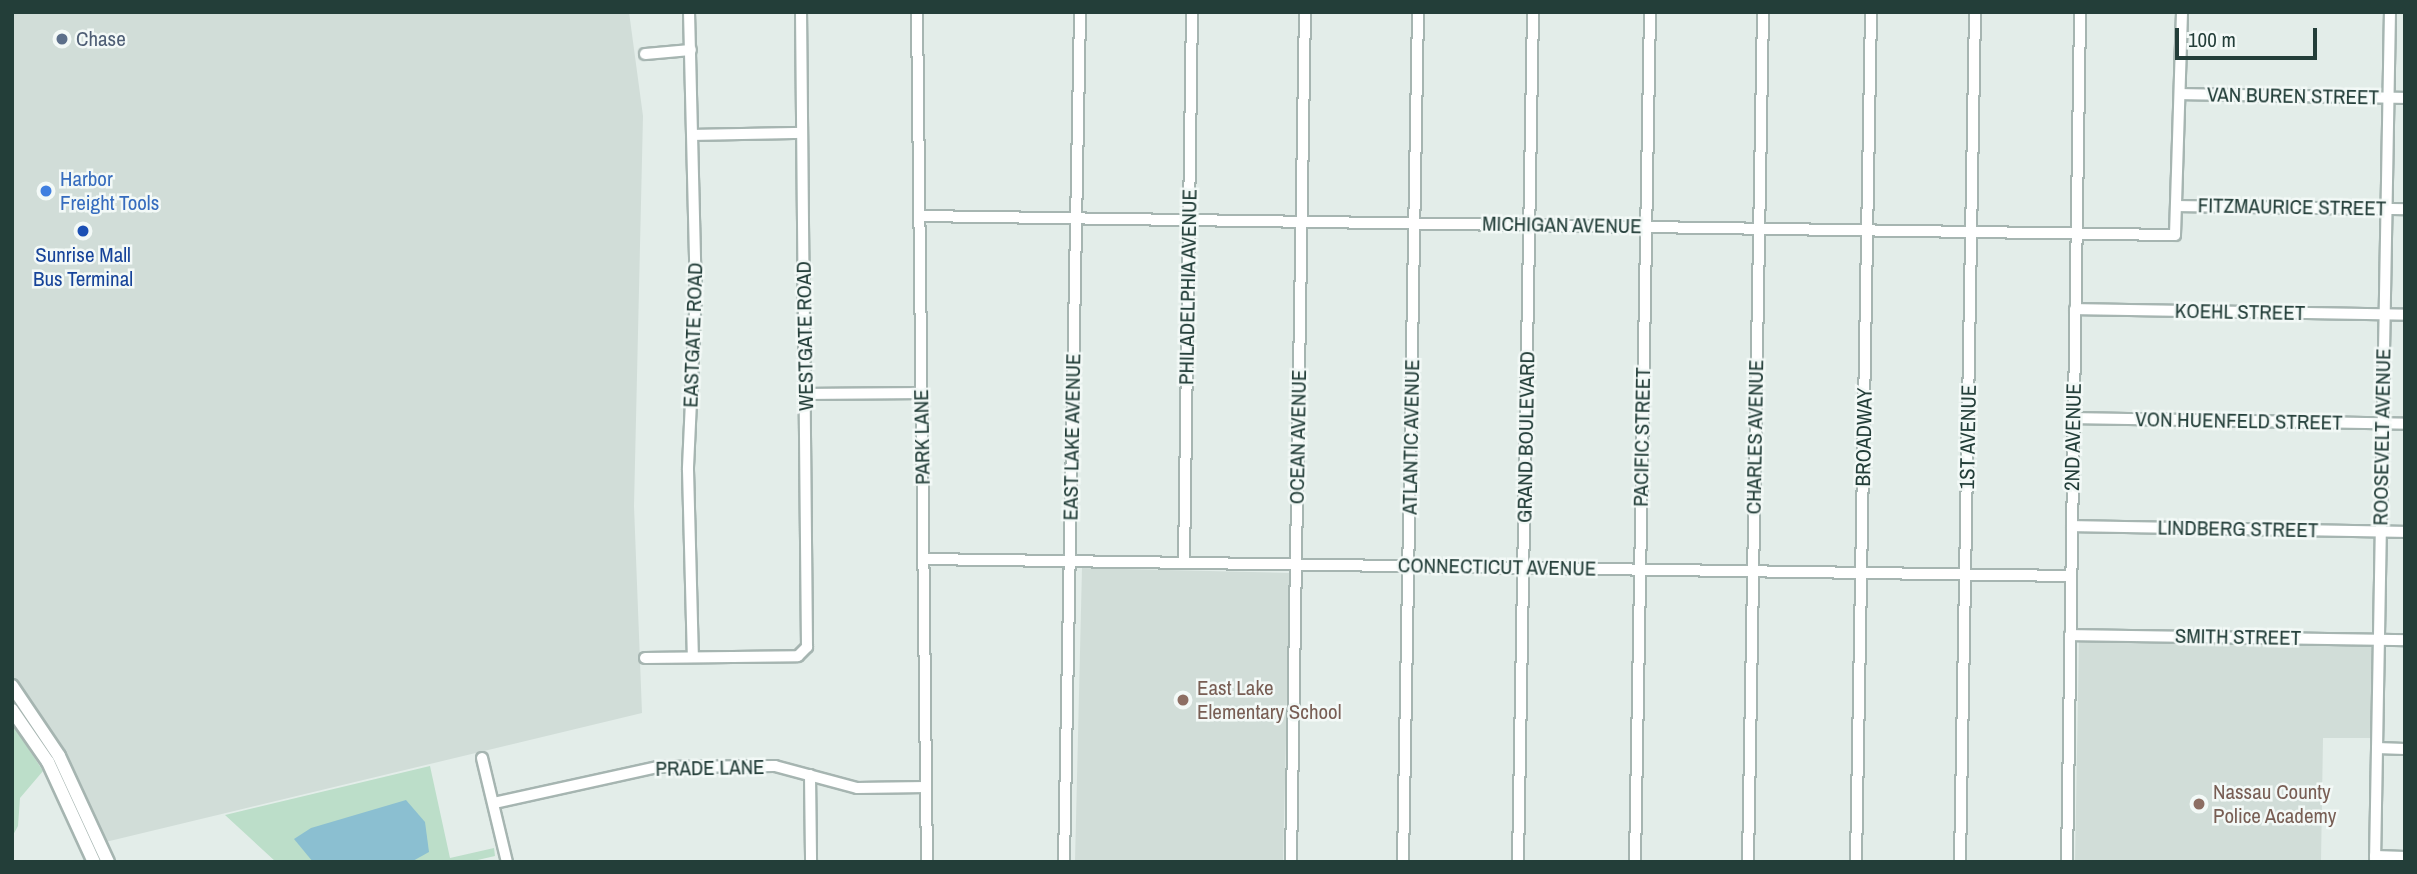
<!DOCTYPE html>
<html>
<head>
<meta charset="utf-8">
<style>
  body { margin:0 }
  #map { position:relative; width:2417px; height:874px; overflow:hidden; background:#e3ede9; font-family:"Archivo Narrow",sans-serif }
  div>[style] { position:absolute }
  .built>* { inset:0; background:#d1ddd8 }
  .green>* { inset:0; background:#bcdec9 }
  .water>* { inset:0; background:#8bbfd1 }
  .roads { filter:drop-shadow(2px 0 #a6b5b1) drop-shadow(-2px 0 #a6b5b1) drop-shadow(0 2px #a6b5b1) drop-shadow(0 -2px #a6b5b1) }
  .minor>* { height:10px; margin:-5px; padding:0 5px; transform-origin:5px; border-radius:5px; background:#fff }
  .tertiary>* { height:12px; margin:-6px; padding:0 6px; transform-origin:6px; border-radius:6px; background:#fff }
  .dots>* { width:19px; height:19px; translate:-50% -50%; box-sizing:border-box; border:4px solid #f3f9f7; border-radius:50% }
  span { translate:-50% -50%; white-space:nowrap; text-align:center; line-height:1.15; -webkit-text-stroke:5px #f3f9f7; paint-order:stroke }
  .service-label { font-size:21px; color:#4e5e75 }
  .left { translate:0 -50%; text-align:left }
  .street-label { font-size:21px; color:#233e39 }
  .shop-label { font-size:21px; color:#366cbe }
  .transit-label { font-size:21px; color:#164399 }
  .education-label { font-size:21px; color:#785e54 }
  .frame { position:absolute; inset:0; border:14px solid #233e39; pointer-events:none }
  .scale { position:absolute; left:2175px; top:28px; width:142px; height:32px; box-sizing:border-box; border:4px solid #233e39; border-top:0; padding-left:9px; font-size:21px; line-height:24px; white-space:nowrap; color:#233e39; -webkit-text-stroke:5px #f3f9f7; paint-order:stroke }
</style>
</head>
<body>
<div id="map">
  <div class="built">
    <div style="clip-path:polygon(12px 12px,629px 12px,643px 116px,634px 506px,642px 713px,93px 845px,12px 697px)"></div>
    <div style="clip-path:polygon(1082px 568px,1290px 573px,1283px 862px,1075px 862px)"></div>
    <div style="clip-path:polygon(2079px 641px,2375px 646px,2373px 738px,2323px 738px,2321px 862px,2075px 862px)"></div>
  </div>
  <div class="green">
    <div style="clip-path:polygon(12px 723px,43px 771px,20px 798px,18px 826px,12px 837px)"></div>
    <div style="clip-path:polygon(430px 766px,450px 858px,494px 848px,495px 856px,469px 862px,276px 862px,225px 815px)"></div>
  </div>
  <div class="water">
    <div style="clip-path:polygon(406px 800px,425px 822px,429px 852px,411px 862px,313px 862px,294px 839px,311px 828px)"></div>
  </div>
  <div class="roads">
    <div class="minor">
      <div style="left:689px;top:12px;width:279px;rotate:88.6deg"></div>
      <div style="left:696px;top:291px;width:179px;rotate:92.6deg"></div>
      <div style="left:688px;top:470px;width:187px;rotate:88.5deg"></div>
      <div style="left:917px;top:12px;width:850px;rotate:89.33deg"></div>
      <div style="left:645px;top:54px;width:46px;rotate:-5deg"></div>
      <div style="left:2181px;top:94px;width:224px;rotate:1deg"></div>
      <div style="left:695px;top:135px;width:107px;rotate:-1.1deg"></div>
      <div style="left:2179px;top:206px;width:226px;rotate:0.8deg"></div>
      <div style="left:920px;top:216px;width:1255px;rotate:0.87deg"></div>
      <div style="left:2175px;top:235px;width:223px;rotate:-88.2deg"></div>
      <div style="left:2075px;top:309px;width:330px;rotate:1deg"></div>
      <div style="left:806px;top:394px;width:115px;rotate:-0.5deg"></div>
      <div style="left:2074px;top:418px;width:331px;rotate:1deg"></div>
      <div style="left:2072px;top:526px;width:333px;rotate:1deg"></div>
      <div style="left:924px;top:559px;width:1147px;rotate:0.85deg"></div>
      <div style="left:1184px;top:562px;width:550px;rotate:-89.17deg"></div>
      <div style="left:2070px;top:635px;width:335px;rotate:0.9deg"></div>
      <div style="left:645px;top:658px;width:153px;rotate:-0.7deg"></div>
      <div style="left:798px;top:656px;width:13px;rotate:-45deg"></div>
      <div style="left:807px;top:647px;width:635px;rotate:-90.54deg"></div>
      <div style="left:2377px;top:748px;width:28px;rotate:2deg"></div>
      <div style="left:482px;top:758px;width:107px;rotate:76.5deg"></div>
      <div style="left:810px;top:775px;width:87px;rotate:89.3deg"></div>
      <div style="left:494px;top:803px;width:168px;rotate:-12.4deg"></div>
      <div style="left:658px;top:767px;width:117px;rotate:-0.5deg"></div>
      <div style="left:775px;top:766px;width:85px;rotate:15deg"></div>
      <div style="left:857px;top:788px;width:69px;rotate:-0.8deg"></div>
      <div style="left:2375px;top:856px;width:30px;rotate:2deg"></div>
      <div style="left:1064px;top:862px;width:850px;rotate:-88.92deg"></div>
      <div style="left:1291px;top:862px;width:850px;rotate:-89.06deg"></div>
      <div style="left:1403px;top:862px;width:850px;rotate:-88.99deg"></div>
      <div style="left:1518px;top:862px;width:850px;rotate:-88.99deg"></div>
      <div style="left:1635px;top:862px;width:850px;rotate:-88.99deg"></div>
      <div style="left:1748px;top:862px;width:850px;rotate:-88.99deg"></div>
      <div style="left:1856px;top:862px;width:850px;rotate:-88.99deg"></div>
      <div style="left:1960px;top:862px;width:850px;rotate:-88.99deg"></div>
      <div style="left:2067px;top:862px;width:850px;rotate:-89.12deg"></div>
      <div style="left:2375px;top:862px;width:850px;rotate:-88.99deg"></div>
    </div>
    <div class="tertiary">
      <div style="left:12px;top:686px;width:84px;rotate:56.1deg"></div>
      <div style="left:59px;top:756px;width:117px;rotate:65.2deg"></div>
      <div style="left:12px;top:710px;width:63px;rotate:55.3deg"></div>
      <div style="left:48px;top:762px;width:110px;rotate:65.3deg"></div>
    </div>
  </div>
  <div class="dots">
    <div style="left:62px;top:39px;background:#5c6f8a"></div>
    <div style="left:46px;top:191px;background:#3f7fe0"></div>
    <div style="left:83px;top:231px;background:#1a4fb4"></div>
    <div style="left:1183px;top:700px;background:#8d6e63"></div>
    <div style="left:2199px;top:804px;background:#8d6e63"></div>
  </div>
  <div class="service-label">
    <span class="left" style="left:76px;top:39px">Chase</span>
  </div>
  <div class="street-label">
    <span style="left:2293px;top:96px;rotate:1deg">VAN BUREN STREET</span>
    <span style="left:2292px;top:207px;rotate:1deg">FITZMAURICE STREET</span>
    <span style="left:1562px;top:225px;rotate:1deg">MICHIGAN AVENUE</span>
    <span style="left:1188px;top:287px;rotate:-89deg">PHILADELPHIA AVENUE</span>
    <span style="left:2240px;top:312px;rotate:1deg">KOEHL STREET</span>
    <span style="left:693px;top:335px;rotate:-88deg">EASTGATE ROAD</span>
    <span style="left:805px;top:336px;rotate:-91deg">WESTGATE ROAD</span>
    <span style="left:2239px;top:421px;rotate:1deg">VON HUENFELD STREET</span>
    <span style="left:922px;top:437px;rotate:-91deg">PARK LANE</span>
    <span style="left:1072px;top:437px;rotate:-89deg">EAST LAKE AVENUE</span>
    <span style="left:1298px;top:437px;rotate:-89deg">OCEAN AVENUE</span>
    <span style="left:1411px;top:437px;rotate:-89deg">ATLANTIC AVENUE</span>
    <span style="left:1526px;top:437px;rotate:-89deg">GRAND BOULEVARD</span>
    <span style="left:1642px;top:437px;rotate:-89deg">PACIFIC STREET</span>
    <span style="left:1755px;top:437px;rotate:-89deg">CHARLES AVENUE</span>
    <span style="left:1864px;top:437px;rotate:-89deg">BROADWAY</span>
    <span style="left:1968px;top:437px;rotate:-89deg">1ST AVENUE</span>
    <span style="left:2073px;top:437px;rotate:-89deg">2ND AVENUE</span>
    <span style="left:2382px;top:437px;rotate:-89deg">ROOSEVELT AVENUE</span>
    <span style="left:2238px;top:529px;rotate:1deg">LINDBERG STREET</span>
    <span style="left:1497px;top:567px;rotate:1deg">CONNECTICUT AVENUE</span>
    <span style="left:2238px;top:637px;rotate:1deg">SMITH STREET</span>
    <span style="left:710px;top:768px;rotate:-1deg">PRADE LANE</span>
  </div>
  <div class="shop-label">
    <span class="left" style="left:60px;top:191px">Harbor<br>Freight Tools</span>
  </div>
  <div class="transit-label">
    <span style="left:83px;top:267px">Sunrise Mall<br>Bus Terminal</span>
  </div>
  <div class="education-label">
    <span class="left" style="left:1197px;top:700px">East Lake<br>Elementary School</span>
    <span class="left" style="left:2213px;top:804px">Nassau County<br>Police Academy</span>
  </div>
  <div class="frame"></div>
  <div class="scale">100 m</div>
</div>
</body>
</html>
